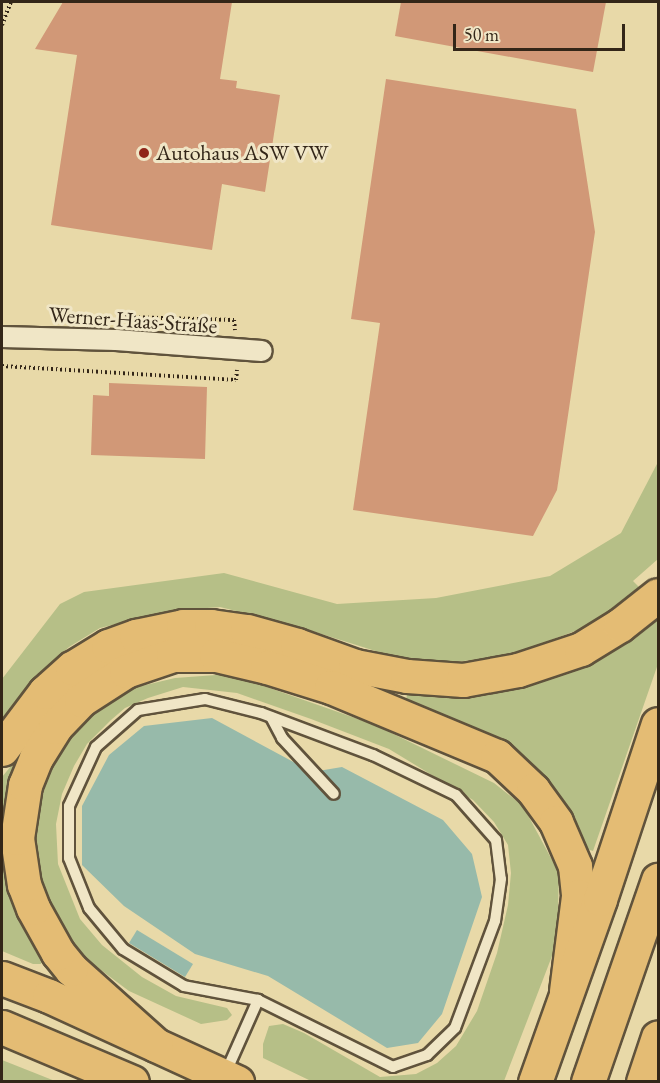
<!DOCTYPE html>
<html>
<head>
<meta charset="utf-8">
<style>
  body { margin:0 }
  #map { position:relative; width:660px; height:1083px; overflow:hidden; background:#e8d9a8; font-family:"EB Garamond",serif }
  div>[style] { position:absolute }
  .green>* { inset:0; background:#b6bf87 }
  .water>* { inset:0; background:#97baaa }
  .building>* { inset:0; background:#d19877 }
  .path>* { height:4px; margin-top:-2px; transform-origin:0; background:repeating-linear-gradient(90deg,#332618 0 1.5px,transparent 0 4.5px) }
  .roads { filter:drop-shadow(2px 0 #60533c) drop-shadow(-2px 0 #60533c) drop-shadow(0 2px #60533c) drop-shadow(0 -2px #60533c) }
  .service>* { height:10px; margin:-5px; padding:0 5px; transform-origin:5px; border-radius:5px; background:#f0e6c6 }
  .minor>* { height:20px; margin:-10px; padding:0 10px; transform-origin:10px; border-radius:10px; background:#f0e6c6 }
  .trunk>* { height:33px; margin:-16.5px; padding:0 16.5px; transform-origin:16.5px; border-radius:16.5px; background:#e4bc74 }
  .motorway>* { height:33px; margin:-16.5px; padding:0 16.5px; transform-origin:16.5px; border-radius:16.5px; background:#e4bc74 }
  .dots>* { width:16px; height:16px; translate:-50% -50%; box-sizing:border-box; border:3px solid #f0e6c6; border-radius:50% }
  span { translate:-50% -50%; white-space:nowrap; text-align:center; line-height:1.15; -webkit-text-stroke:6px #f0e6c6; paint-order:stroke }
  .poi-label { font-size:22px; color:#332618 }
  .left { translate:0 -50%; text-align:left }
  .street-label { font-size:22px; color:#332618 }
  .frame { position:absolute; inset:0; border:3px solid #332618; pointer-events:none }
  .scale { position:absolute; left:453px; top:24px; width:172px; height:27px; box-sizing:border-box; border:3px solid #332618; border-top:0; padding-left:8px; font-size:18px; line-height:21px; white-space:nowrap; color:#332618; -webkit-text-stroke:4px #f0e6c6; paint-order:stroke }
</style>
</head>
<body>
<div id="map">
  <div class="green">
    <div style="clip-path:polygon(658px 462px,658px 559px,633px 581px,642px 590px,619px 608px,586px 627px,508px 656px,454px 662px,404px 660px,296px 626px,220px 607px,169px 611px,100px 628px,69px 647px,34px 679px,2px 727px,2px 679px,60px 604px,84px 592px,224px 573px,337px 604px,436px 598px,550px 576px,621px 533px)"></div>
    <div style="clip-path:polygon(658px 614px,658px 664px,593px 851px,584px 848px,569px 807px,531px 762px,503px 743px,406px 701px,407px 694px,443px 698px,476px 697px,559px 676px,625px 645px)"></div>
    <div style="clip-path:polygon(230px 674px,375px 725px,494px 783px,523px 806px,559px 873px,557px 943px,504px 1081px,311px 1081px,263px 1058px,263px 1044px,269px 1026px,283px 1024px,304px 1033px,380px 1077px,416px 1074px,437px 1063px,456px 1046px,477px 1011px,497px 953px,508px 905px,511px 873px,508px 845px,494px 822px,473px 800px,389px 749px,311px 719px,237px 693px,183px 687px,148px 698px,125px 708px,111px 720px,87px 744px,74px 766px,62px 794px,56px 824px,58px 864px,80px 919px,102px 945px,142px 977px,176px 996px,227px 1008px,232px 1015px,227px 1020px,201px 1024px,129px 991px,86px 959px,55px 923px,38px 884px,35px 825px,47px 779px,69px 737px,94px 713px,133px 688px,175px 678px)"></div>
    <div style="clip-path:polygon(11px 766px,14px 766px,12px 898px,36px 952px,42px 958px,41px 964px,33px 964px,2px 951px,2px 777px)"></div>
    <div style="clip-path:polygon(2px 1060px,55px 1081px,2px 1081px)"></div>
  </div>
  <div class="water">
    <div style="clip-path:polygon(212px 718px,312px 772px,342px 767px,443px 820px,472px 854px,482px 897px,442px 1014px,418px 1043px,387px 1048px,268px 976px,195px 954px,124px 906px,82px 865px,82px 806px,109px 755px,144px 726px)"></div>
    <div style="clip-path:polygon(137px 930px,193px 964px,185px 977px,129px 943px)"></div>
  </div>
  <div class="building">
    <div style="clip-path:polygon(63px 2px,232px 2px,220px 79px,237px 81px,236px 88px,280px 95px,265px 192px,222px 184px,212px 250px,51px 225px,77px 55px,35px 49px)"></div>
    <div style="clip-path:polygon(401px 2px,606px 2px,593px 72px,395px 36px)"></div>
    <div style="clip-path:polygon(386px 79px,576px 109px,595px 232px,557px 490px,533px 536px,353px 510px,380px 323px,351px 319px)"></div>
    <div style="clip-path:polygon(109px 383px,207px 387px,205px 459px,91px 455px,93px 395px,109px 396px)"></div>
  </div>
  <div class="path">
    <div style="left:2px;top:25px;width:25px;rotate:-69deg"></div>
    <div style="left:125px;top:317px;width:109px;rotate:1.6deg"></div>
    <div style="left:234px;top:320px;width:10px;rotate:84deg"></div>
    <div style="left:2px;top:366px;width:234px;rotate:3.4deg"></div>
    <div style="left:236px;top:380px;width:10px;rotate:-84deg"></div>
  </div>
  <div class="roads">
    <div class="service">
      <div style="left:205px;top:699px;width:58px;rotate:14deg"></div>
      <div style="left:261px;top:713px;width:120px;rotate:20.6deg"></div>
      <div style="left:373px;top:755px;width:92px;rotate:25.7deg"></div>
      <div style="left:456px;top:795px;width:60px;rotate:48.4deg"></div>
      <div style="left:496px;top:840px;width:39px;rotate:83deg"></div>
      <div style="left:501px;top:879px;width:42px;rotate:98.1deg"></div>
      <div style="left:495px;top:921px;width:114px;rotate:110.5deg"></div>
      <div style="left:455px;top:1028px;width:39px;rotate:136deg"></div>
      <div style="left:427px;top:1055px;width:36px;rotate:161deg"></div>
      <div style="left:393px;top:1067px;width:151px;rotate:-153.6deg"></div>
      <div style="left:258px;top:1000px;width:75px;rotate:-169.3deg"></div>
      <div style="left:184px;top:986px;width:71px;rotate:-148.8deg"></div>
      <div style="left:123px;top:949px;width:53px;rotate:-129.7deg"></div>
      <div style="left:89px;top:908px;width:54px;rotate:-111.8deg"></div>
      <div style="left:69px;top:858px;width:52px;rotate:-90deg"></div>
      <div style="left:69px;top:806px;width:65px;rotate:-65.4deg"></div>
      <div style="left:96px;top:747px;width:56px;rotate:-41.4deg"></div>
      <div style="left:138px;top:710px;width:68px;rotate:-9.3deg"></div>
      <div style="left:271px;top:717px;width:24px;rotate:62deg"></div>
      <div style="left:282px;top:738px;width:76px;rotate:47.1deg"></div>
      <div style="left:226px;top:1072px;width:79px;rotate:-66deg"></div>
    </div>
    <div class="minor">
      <div style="left:2px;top:337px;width:114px;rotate:1.5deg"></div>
      <div style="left:116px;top:340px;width:146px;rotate:4.3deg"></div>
    </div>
    <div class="trunk">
      <div style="left:2px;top:978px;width:50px;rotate:21deg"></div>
      <div style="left:49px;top:996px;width:207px;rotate:24.6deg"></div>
      <div style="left:2px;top:1027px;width:141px;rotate:22.9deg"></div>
    </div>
    <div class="motorway">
      <div style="left:2px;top:749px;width:71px;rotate:-53deg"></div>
      <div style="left:45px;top:692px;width:36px;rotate:-42deg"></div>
      <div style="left:72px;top:668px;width:42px;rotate:-31.4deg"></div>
      <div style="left:108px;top:646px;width:30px;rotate:-20deg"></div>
      <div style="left:136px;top:636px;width:48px;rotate:-12deg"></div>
      <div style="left:183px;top:626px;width:28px"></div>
      <div style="left:211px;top:626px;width:36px;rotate:8deg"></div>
      <div style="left:247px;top:631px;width:52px;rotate:15.6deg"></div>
      <div style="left:297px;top:645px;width:62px;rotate:19.9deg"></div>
      <div style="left:355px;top:666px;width:53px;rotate:10.9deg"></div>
      <div style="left:407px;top:676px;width:56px;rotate:4.1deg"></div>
      <div style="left:463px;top:680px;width:56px;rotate:-10.3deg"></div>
      <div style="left:518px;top:670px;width:66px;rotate:-18.4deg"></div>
      <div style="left:581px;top:649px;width:46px;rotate:-31.6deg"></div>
      <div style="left:620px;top:625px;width:48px;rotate:-38.3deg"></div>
      <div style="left:156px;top:1045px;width:114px;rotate:-138.2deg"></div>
      <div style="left:71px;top:969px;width:21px;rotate:-129deg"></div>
      <div style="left:58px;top:953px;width:51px;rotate:-119.1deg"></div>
      <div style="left:33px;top:908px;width:25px;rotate:-111deg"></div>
      <div style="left:24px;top:885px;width:48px;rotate:-98.5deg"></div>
      <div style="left:17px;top:838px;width:54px;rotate:-81.4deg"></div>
      <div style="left:25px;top:785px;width:29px;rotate:-68deg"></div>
      <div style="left:36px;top:758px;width:36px;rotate:-58deg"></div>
      <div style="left:55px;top:727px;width:37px;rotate:-46deg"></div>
      <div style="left:81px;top:700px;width:54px;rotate:-32.8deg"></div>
      <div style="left:126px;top:671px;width:50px;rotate:-18.8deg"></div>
      <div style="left:173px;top:655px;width:43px"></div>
      <div style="left:216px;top:655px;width:52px;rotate:13.2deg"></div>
      <div style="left:267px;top:667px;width:67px;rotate:17.4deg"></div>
      <div style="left:331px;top:687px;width:180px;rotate:22.6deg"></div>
      <div style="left:497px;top:756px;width:50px;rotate:43.4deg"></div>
      <div style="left:533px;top:790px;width:39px;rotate:54deg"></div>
      <div style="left:556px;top:822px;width:48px;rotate:66.6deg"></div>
      <div style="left:575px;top:866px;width:30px;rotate:84deg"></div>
      <div style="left:578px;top:896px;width:96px;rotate:97.2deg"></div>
      <div style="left:535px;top:1082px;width:194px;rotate:-70.4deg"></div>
      <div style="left:600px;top:899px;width:184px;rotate:-71.7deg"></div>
      <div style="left:588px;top:1082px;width:214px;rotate:-70.9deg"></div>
      <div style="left:643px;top:1082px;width:47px;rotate:-71.6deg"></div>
    </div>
  </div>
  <div class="dots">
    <div style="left:144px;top:153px;background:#8f2418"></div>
  </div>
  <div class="poi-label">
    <span class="left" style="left:156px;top:153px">Autohaus ASW VW</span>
  </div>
  <div class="street-label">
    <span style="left:133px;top:320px;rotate:4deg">Werner-Haas-Straße</span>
  </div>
  <div class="frame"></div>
  <div class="scale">50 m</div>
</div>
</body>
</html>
